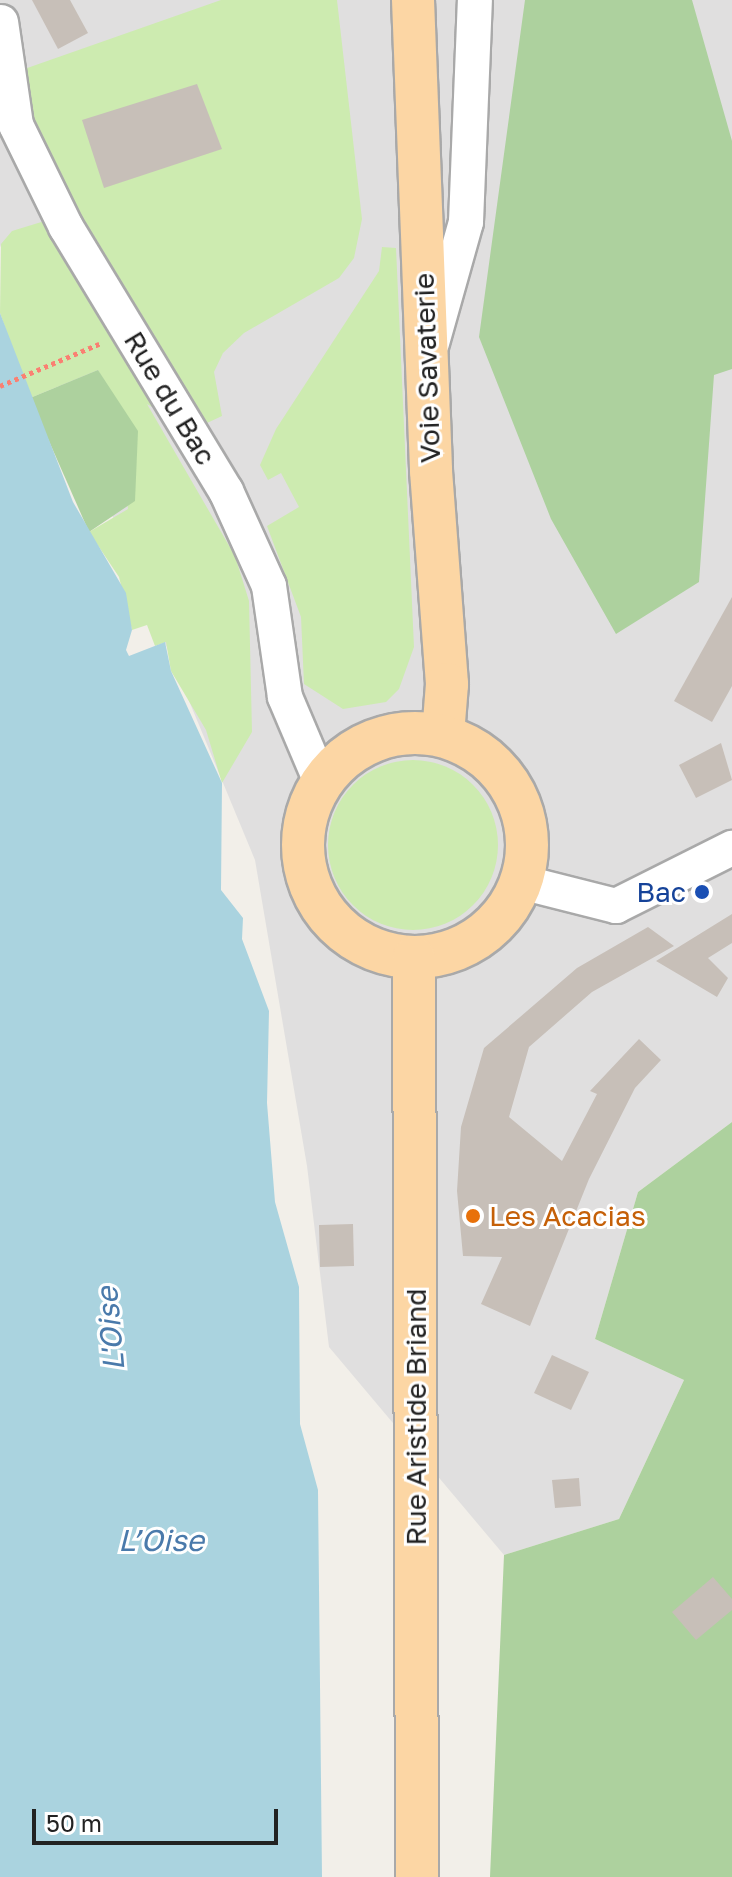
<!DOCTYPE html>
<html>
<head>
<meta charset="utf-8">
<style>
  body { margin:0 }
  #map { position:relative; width:732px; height:1877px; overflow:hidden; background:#f2efe9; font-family:"Golos Text",sans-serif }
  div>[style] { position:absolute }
  .residential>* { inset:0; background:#e0dfdf }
  .grass>* { inset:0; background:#cdebb0 }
  .round { border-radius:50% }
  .forest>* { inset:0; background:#add19e }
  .water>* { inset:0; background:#aad3df }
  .building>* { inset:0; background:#c7bfb8 }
  .path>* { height:5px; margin-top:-2.5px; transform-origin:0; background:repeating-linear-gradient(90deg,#fa8072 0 4px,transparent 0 8px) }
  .roads { filter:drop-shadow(2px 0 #a9a9a9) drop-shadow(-2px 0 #a9a9a9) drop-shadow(0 2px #a9a9a9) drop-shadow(0 -2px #a9a9a9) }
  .minor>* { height:34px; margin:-17px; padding:0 17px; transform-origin:17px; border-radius:17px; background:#fff }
  .major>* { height:42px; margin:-21px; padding:0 21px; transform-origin:21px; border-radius:21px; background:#fcd6a4 }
  .major>.ring { margin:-21px; padding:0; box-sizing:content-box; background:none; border:42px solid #fcd6a4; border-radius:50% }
  .dots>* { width:22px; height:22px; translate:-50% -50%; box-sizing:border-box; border:4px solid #fff; border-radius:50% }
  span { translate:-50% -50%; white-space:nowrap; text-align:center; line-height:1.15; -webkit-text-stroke:6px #fff; paint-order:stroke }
  .street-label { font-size:28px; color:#222 }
  .transit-label { font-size:28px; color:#164399 }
  .right { translate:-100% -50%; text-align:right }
  .food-label { font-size:28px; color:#c56008 }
  .left { translate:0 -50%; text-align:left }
  .water-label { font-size:30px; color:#4a7aab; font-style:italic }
  .scale { position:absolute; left:32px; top:1809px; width:246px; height:36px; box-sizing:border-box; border:4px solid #222; border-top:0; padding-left:10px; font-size:24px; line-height:28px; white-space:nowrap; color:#222; -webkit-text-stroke:6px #fff; paint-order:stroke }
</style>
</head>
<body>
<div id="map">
  <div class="residential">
    <div style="clip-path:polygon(0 0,732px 0,732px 1122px,638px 1192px,595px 1339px,684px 1380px,619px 1519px,504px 1555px,329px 1347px,307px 1166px,255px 860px,0 245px)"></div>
  </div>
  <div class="grass">
    <div style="clip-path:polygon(221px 0,337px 0,362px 219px,354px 258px,339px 278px,244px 333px,223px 353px,214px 372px,222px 416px,207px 423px,173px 419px,147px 404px,235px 556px,249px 601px,252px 732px,222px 783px,206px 730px,171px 671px,166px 642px,155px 646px,147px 625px,132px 630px,119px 577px,89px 532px,128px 509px,114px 399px,98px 370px,30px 398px,0 313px,1px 244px,12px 231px,74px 212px,13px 73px)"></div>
    <div style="clip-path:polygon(382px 247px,396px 248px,414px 647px,399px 689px,386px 702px,343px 709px,304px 684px,301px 617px,267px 526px,299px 507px,281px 473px,268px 480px,260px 465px,276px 429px,379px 271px)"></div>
    <div class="round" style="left:328px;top:760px;width:170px;height:170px"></div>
  </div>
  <div class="forest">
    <div style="clip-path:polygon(525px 0,692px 0,732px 141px,732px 369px,714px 375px,699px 582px,616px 634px,551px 519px,479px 337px)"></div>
    <div style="clip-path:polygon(98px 370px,138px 431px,135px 501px,89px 532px,30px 398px)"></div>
    <div style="clip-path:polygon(732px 1122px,732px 1877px,490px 1877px,504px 1555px,619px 1519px,684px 1380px,595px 1339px,638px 1192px)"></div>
  </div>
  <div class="water">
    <div style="clip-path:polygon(0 313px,73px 502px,126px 593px,132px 630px,126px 650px,129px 656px,165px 642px,171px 671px,222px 783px,221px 890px,243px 918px,242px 939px,269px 1011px,267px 1103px,275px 1202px,299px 1287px,300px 1424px,318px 1490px,322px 1877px,0 1877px)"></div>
  </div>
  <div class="building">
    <div style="clip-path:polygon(32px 0,70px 0,88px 33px,58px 49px)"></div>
    <div style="clip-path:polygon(197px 84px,222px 149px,104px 188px,82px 120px)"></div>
    <div style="clip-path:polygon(732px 597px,732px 686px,712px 722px,674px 701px)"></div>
    <div style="clip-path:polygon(721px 743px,732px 780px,696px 798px,679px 765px)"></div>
    <div style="clip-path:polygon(732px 914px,732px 943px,708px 958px,728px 978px,717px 997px,656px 961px)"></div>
    <div style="clip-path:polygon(648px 927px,674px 946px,592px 992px,529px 1047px,509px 1117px,562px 1161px,597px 1094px,590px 1091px,639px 1039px,661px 1060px,635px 1088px,589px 1179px,530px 1326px,481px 1304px,502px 1257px,463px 1256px,457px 1191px,461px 1127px,484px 1048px,577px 968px)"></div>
    <div style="clip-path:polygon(353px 1224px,354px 1266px,320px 1267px,319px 1225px)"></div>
    <div style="clip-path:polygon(552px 1355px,589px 1372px,571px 1410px,534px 1393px)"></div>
    <div style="clip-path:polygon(579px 1478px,581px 1506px,555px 1508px,552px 1480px)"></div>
    <div style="clip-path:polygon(713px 1577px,732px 1599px,732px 1610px,696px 1640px,672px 1612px)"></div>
  </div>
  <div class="path">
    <div style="left:0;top:386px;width:108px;rotate:-23deg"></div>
  </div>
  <div class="roads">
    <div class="minor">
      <div style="left:1px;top:22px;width:104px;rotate:81.7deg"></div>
      <div style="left:16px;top:125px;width:114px;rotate:63.9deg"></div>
      <div style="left:66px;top:227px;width:309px;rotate:58.8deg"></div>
      <div style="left:226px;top:491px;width:104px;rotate:65.6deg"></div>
      <div style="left:269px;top:586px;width:112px;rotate:81.8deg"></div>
      <div style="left:285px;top:697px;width:92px;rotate:67deg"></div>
      <div style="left:432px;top:343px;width:126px;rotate:-74.3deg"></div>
      <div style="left:466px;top:222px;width:222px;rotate:-87.7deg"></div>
      <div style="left:521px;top:882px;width:98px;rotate:14.2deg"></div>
      <div style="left:616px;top:906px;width:130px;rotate:-26.6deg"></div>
    </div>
    <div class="major">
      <div style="left:413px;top:0;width:471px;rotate:87.8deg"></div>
      <div style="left:431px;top:471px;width:214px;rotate:85.7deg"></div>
      <div style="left:447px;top:684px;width:51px;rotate:94.5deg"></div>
      <div class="ring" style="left:303px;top:733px;width:182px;height:182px"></div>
      <div style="left:414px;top:958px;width:919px;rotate:89.81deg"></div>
    </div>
  </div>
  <div class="dots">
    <div style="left:702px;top:892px;background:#1a4fb4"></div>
    <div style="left:473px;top:1216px;background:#e8710a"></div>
  </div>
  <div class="street-label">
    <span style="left:427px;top:368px;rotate:-92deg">Voie Savaterie</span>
    <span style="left:170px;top:398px;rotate:59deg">Rue du Bac</span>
    <span style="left:416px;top:1417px;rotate:-90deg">Rue Aristide Briand</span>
  </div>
  <div class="transit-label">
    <span class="right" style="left:686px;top:892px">Bac</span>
  </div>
  <div class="food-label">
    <span class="left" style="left:489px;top:1216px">Les Acacias</span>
  </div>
  <div class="water-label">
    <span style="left:110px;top:1329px;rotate:-95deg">L'Oise</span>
    <span style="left:161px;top:1540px">L’Oise</span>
  </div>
  <div class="scale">50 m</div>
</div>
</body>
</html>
